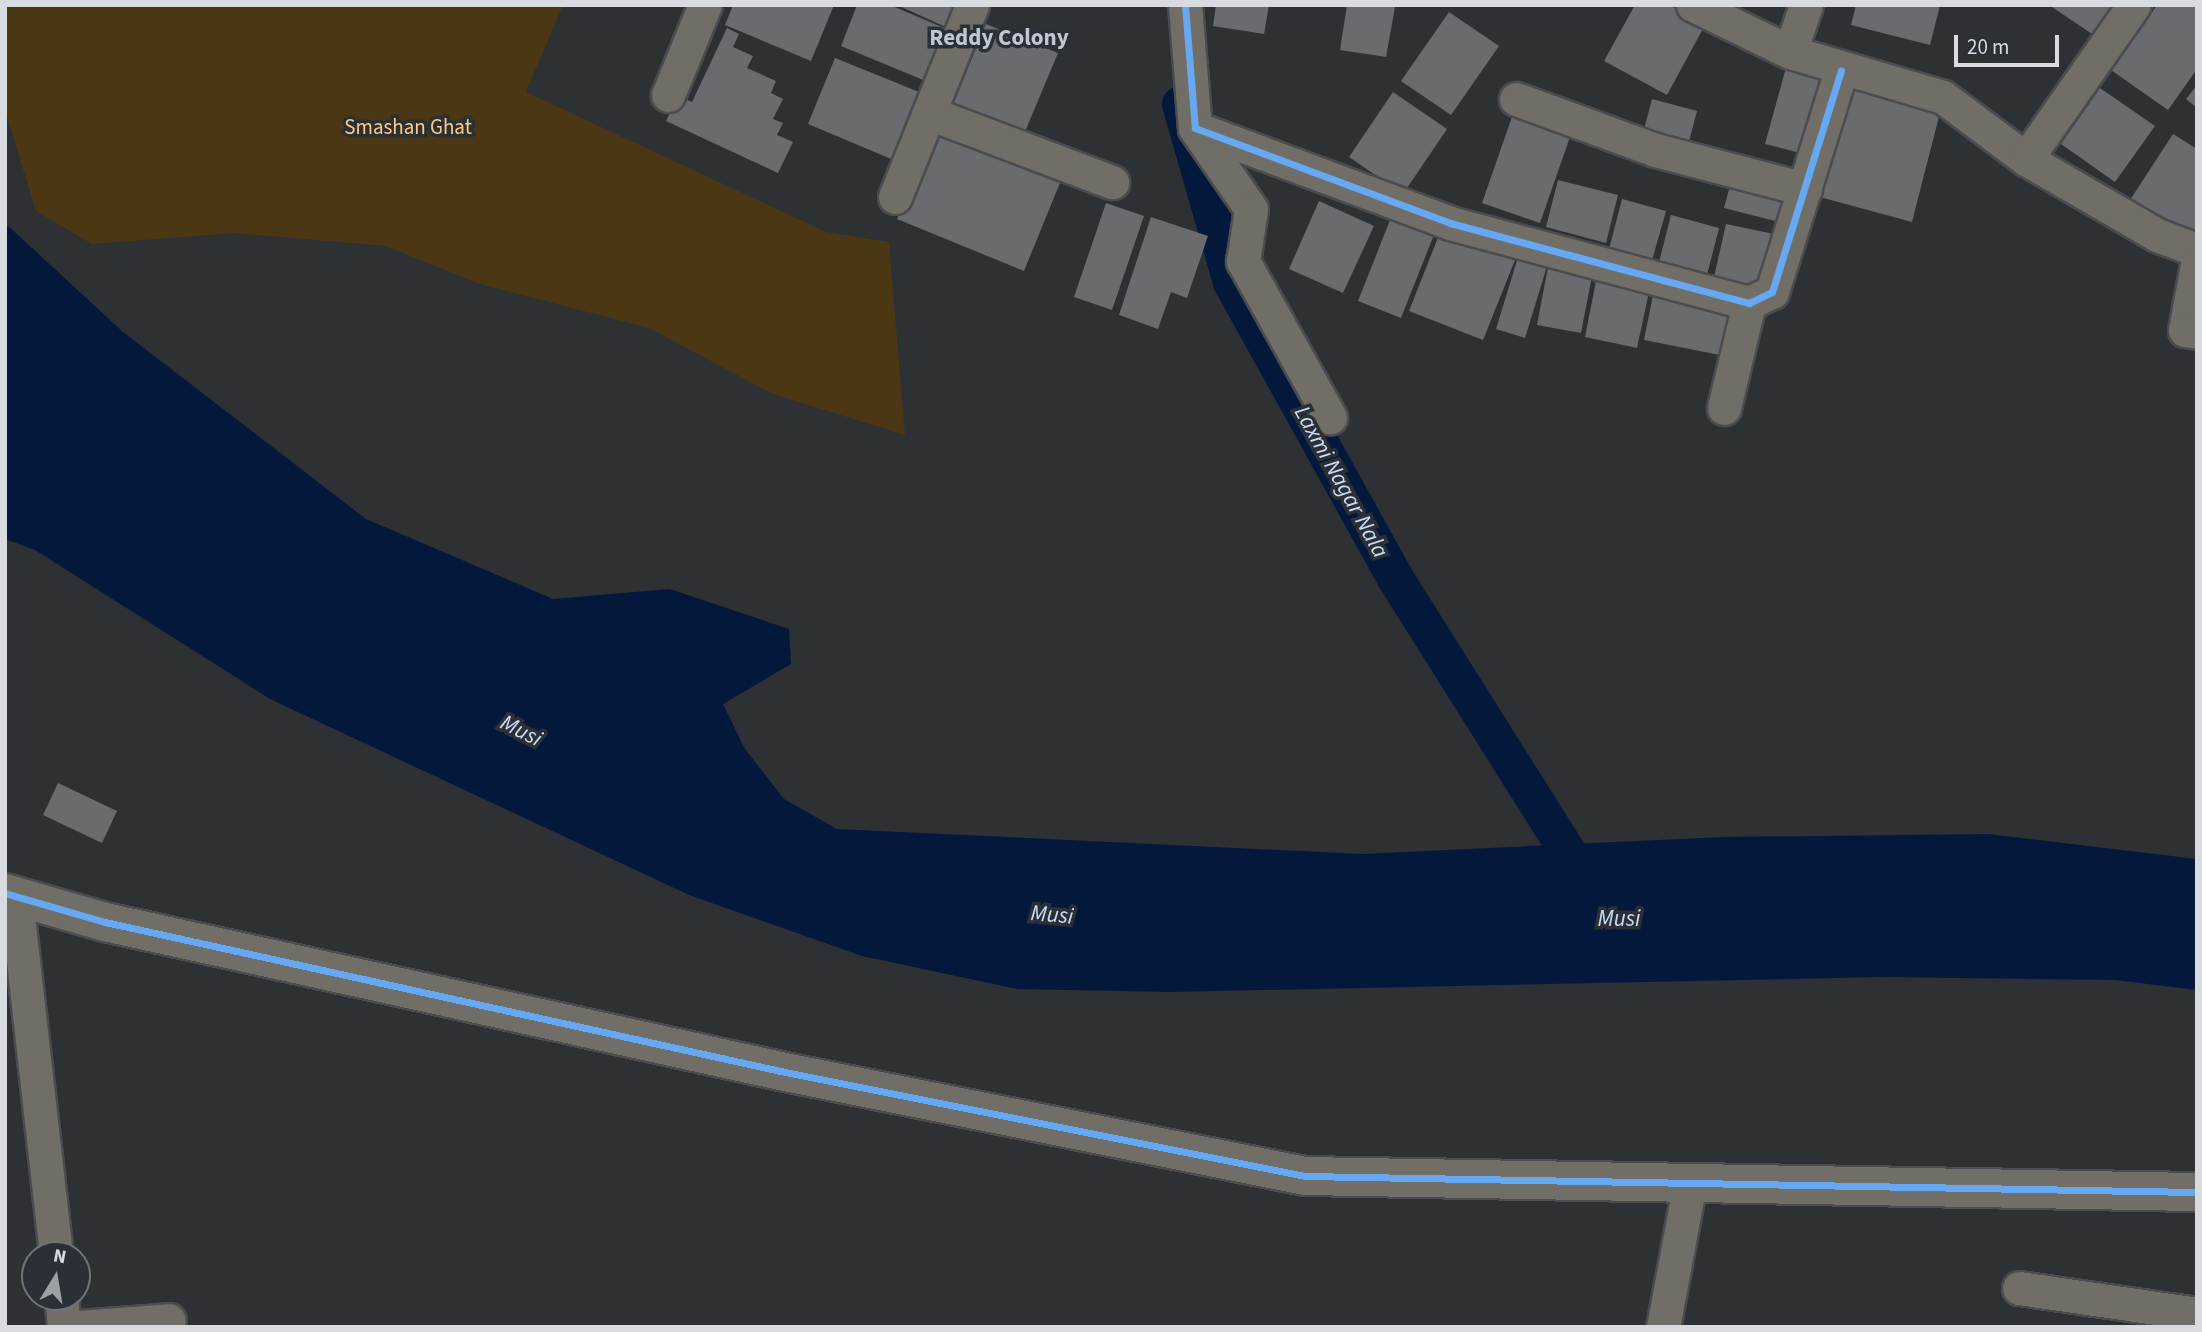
<!DOCTYPE html>
<html>
<head>
<meta charset="utf-8">
<style>
  body { margin:0 }
  #map { position:relative; width:2202px; height:1332px; overflow:hidden; background:#2e3134; font-family:"Source Sans 3",sans-serif }
  div>[style] { position:absolute }
  .green>* { inset:0; background:#4b3714 }
  .water>* { inset:0; background:#04183c }
  .canal>* { height:37px; margin:-18.5px; padding:0 18.5px; transform-origin:18.5px; border-radius:18.5px; background:#04183c }
  .building>* { inset:0; background:#696b6e }
  .roads { filter:drop-shadow(2px 0 #4a4c4f) drop-shadow(-2px 0 #4a4c4f) drop-shadow(0 2px #4a4c4f) drop-shadow(0 -2px #4a4c4f) }
  .minor>* { height:33px; margin:-16.5px; padding:0 16.5px; transform-origin:16.5px; border-radius:16.5px; background:#716d67 }
  .tertiary>* { height:38px; margin:-19px; padding:0 19px; transform-origin:19px; border-radius:19px; background:#716d67 }
  .cycleway>* { height:7px; margin:-3.5px; padding:0 3.5px; transform-origin:3.5px; border-radius:3.5px; background:#66a8f1 }
  span { translate:-50% -50%; white-space:nowrap; text-align:center; line-height:1.15; -webkit-text-stroke:7px #2b3037; paint-order:stroke }
  .park-label { font-size:21px; color:#fdcb7d }
  .neighbourhood-label { font-size:23px; color:#c1c7d1; font-weight:700 }
  .water-label { font-size:23px; color:#c9ddf9; font-style:italic }
  .frame { position:absolute; inset:0; border:7px solid #d8dbe0; pointer-events:none }
  .north { position:absolute; left:21px; top:1241px; width:70px; height:70px; box-sizing:border-box; background:#2b3037; border:2px solid #70747b; border-radius:50%; rotate:11deg; font-size:19px; font-weight:700; line-height:28px; text-align:center; color:#d8dbe0 }
  .north::after { content:''; display:block; margin:auto; width:24px; height:32px; background:#9ca0a4; clip-path:polygon(50% 0,100% 100%,50% 72%,0 100%) }
  .scale { position:absolute; left:1954px; top:35px; width:105px; height:32px; box-sizing:border-box; border:4px solid #d8dbe0; border-top:0; padding-left:9px; font-size:21px; line-height:24px; white-space:nowrap; color:#d8dbe0; -webkit-text-stroke:5px #2b3037; paint-order:stroke }
</style>
</head>
<body>
<div id="map">
  <div class="green">
    <div style="clip-path:polygon(5px 5px,563px 5px,526px 92px,826px 232px,889px 242px,905px 435px,773px 394px,649px 328px,480px 284px,386px 246px,234px 233px,92px 244px,36px 211px,5px 110px)"></div>
  </div>
  <div class="water">
    <div style="clip-path:polygon(5px 223px,123px 332px,366px 519px,553px 599px,670px 589px,789px 629px,791px 664px,723px 704px,745px 749px,784px 799px,837px 829px,1362px 854px,1723px 837px,1988px 834px,2197px 859px,2197px 990px,2115px 980px,1882px 977px,1171px 992px,1017px 989px,862px 956px,689px 895px,270px 699px,35px 550px,5px 539px)"></div>
  </div>
  <div class="canal">
    <div style="left:1180px;top:104px;width:185px;rotate:74deg"></div>
    <div style="left:1231px;top:282px;width:338px;rotate:61deg"></div>
    <div style="left:1395px;top:578px;width:363px;rotate:57.8deg"></div>
  </div>
  <div class="building">
    <div style="clip-path:polygon(733px 5px,834px 5px,811px 61px,725px 25px)"></div>
    <div style="clip-path:polygon(857px 5px,890px 5px,949px 30px,928px 82px,841px 46px)"></div>
    <div style="clip-path:polygon(897px 5px,958px 5px,948px 28px)"></div>
    <div style="clip-path:polygon(1216px 5px,1269px 5px,1264px 34px,1213px 26px)"></div>
    <div style="clip-path:polygon(1347px 5px,1395px 7px,1386px 57px,1340px 50px)"></div>
    <div style="clip-path:polygon(1635px 5px,1670px 5px,1705px 25px,1667px 95px,1604px 61px)"></div>
    <div style="clip-path:polygon(1856px 5px,1940px 5px,1930px 45px,1851px 25px)"></div>
    <div style="clip-path:polygon(2049px 5px,2112px 5px,2092px 34px)"></div>
    <div style="clip-path:polygon(2157px 5px,2197px 6px,2197px 69px,2168px 110px,2111px 70px)"></div>
    <div style="clip-path:polygon(1449px 12px,1499px 46px,1451px 115px,1401px 81px)"></div>
    <div style="clip-path:polygon(986px 24px,1058px 53px,1024px 134px,953px 104px)"></div>
    <div style="clip-path:polygon(727px 28px,739px 34px,733px 47px,753px 56px,747px 68px,776px 81px,771px 93px,783px 99px,773px 119px,783px 123px,777px 135px,793px 142px,778px 173px,666px 121px,678px 96px,692px 102px)"></div>
    <div style="clip-path:polygon(835px 58px,924px 94px,896px 161px,808px 124px)"></div>
    <div style="clip-path:polygon(1787px 64px,1829px 74px,1808px 155px,1765px 144px)"></div>
    <div style="clip-path:polygon(1848px 77px,1943px 101px,1912px 222px,1816px 196px)"></div>
    <div style="clip-path:polygon(2197px 85px,2197px 108px,2186px 99px)"></div>
    <div style="clip-path:polygon(2100px 88px,2155px 126px,2115px 182px,2061px 144px)"></div>
    <div style="clip-path:polygon(1393px 92px,1447px 129px,1403px 194px,1349px 157px)"></div>
    <div style="clip-path:polygon(1652px 99px,1697px 111px,1686px 153px,1641px 141px)"></div>
    <div style="clip-path:polygon(1513px 114px,1571px 134px,1540px 223px,1482px 203px)"></div>
    <div style="clip-path:polygon(936px 126px,1062px 178px,1024px 271px,897px 219px)"></div>
    <div style="clip-path:polygon(2173px 134px,2197px 149px,2197px 229px,2191px 239px,2130px 200px)"></div>
    <div style="clip-path:polygon(1733px 175px,1792px 190px,1783px 223px,1724px 208px)"></div>
    <div style="clip-path:polygon(1558px 180px,1618px 195px,1606px 243px,1546px 227px)"></div>
    <div style="clip-path:polygon(1622px 199px,1666px 211px,1651px 264px,1608px 253px)"></div>
    <div style="clip-path:polygon(1319px 201px,1374px 226px,1343px 293px,1289px 269px)"></div>
    <div style="clip-path:polygon(1106px 203px,1144px 216px,1112px 310px,1074px 297px)"></div>
    <div style="clip-path:polygon(1392px 215px,1435px 232px,1401px 318px,1358px 301px)"></div>
    <div style="clip-path:polygon(1671px 215px,1719px 228px,1706px 279px,1658px 266px)"></div>
    <div style="clip-path:polygon(1151px 217px,1208px 236px,1187px 298px,1171px 292px,1158px 329px,1119px 315px)"></div>
    <div style="clip-path:polygon(1726px 224px,1774px 234px,1762px 287px,1714px 277px)"></div>
    <div style="clip-path:polygon(1441px 230px,1515px 260px,1483px 340px,1409px 311px)"></div>
    <div style="clip-path:polygon(1519px 254px,1548px 263px,1525px 338px,1496px 329px)"></div>
    <div style="clip-path:polygon(1548px 267px,1592px 276px,1581px 333px,1537px 325px)"></div>
    <div style="clip-path:polygon(1597px 276px,1650px 287px,1637px 348px,1585px 337px)"></div>
    <div style="clip-path:polygon(1654px 290px,1745px 308px,1735px 358px,1644px 340px)"></div>
    <div style="clip-path:polygon(58px 783px,117px 811px,102px 843px,43px 815px)"></div>
  </div>
  <div class="roads">
    <div class="minor">
      <div style="left:1185px;top:5px;width:123px;rotate:85.4deg"></div>
      <div style="left:1195px;top:128px;width:272px;rotate:20.4deg"></div>
      <div style="left:1450px;top:223px;width:310px;rotate:15deg"></div>
      <div style="left:1749px;top:303px;width:25px;rotate:-26deg"></div>
      <div style="left:1772px;top:292px;width:232px;rotate:-72.7deg"></div>
      <div style="left:1693px;top:5px;width:108px;rotate:25.9deg"></div>
      <div style="left:1790px;top:52px;width:159px;rotate:16.4deg"></div>
      <div style="left:1943px;top:97px;width:104px;rotate:36.8deg"></div>
      <div style="left:2026px;top:159px;width:151px;rotate:30.1deg"></div>
      <div style="left:2157px;top:235px;width:43px;rotate:20.6deg"></div>
      <div style="left:1790px;top:52px;width:50px;rotate:-71.2deg"></div>
      <div style="left:668px;top:95px;width:97px;rotate:-67.7deg"></div>
      <div style="left:1516px;top:99px;width:148px;rotate:20.1deg"></div>
      <div style="left:1655px;top:150px;width:155px;rotate:14.6deg"></div>
      <div style="left:929px;top:113px;width:196px;rotate:20.7deg"></div>
      <div style="left:1195px;top:128px;width:98px;rotate:55.3deg"></div>
      <div style="left:1251px;top:209px;width:53px;rotate:98.7deg"></div>
      <div style="left:1243px;top:261px;width:179px;rotate:60.9deg"></div>
      <div style="left:2026px;top:159px;width:188px;rotate:-55deg"></div>
      <div style="left:895px;top:197px;width:207px;rotate:-68.1deg"></div>
      <div style="left:2197px;top:265px;width:66px;rotate:100.5deg"></div>
      <div style="left:2185px;top:330px;width:12px;rotate:9deg"></div>
      <div style="left:1724px;top:408px;width:108px;rotate:-76.6deg"></div>
      <div style="left:16px;top:898px;width:359px;rotate:83.6deg"></div>
      <div style="left:2019px;top:1288px;width:180px;rotate:8.3deg"></div>
      <div style="left:61px;top:1297px;width:30px;rotate:84deg"></div>
      <div style="left:79px;top:1327px;width:90px;rotate:-4.4deg"></div>
      <div style="left:1663px;top:1327px;width:147px;rotate:-79.4deg"></div>
    </div>
    <div class="tertiary">
      <div style="left:5px;top:893px;width:104px;rotate:16.2deg"></div>
      <div style="left:105px;top:922px;width:696px;rotate:12.44deg"></div>
      <div style="left:785px;top:1072px;width:530px;rotate:11.31deg"></div>
      <div style="left:1305px;top:1176px;width:892px;rotate:1.03deg"></div>
    </div>
  </div>
  <div class="cycleway">
    <div style="left:1185px;top:5px;width:123px;rotate:85.4deg"></div>
    <div style="left:1195px;top:128px;width:272px;rotate:20.4deg"></div>
    <div style="left:1450px;top:223px;width:310px;rotate:15deg"></div>
    <div style="left:1749px;top:303px;width:25px;rotate:-26deg"></div>
    <div style="left:1772px;top:292px;width:232px;rotate:-72.7deg"></div>
    <div style="left:5px;top:893px;width:104px;rotate:16.2deg"></div>
    <div style="left:105px;top:922px;width:696px;rotate:12.44deg"></div>
    <div style="left:785px;top:1072px;width:530px;rotate:11.31deg"></div>
    <div style="left:1305px;top:1176px;width:892px;rotate:1.03deg"></div>
  </div>
  <div class="park-label">
    <span style="left:408px;top:127px">Smashan Ghat</span>
  </div>
  <div class="neighbourhood-label">
    <span style="left:999px;top:38px">Reddy Colony</span>
  </div>
  <div class="water-label">
    <span style="left:1341px;top:482px;rotate:61deg">Laxmi Nagar Nala</span>
    <span style="left:521px;top:731px;rotate:27deg">Musi</span>
    <span style="left:1052px;top:915px;rotate:5deg">Musi</span>
    <span style="left:1619px;top:919px">Musi</span>
  </div>
  <div class="frame"></div>
  <div class="north">N</div>
  <div class="scale">20 m</div>
</div>
</body>
</html>
